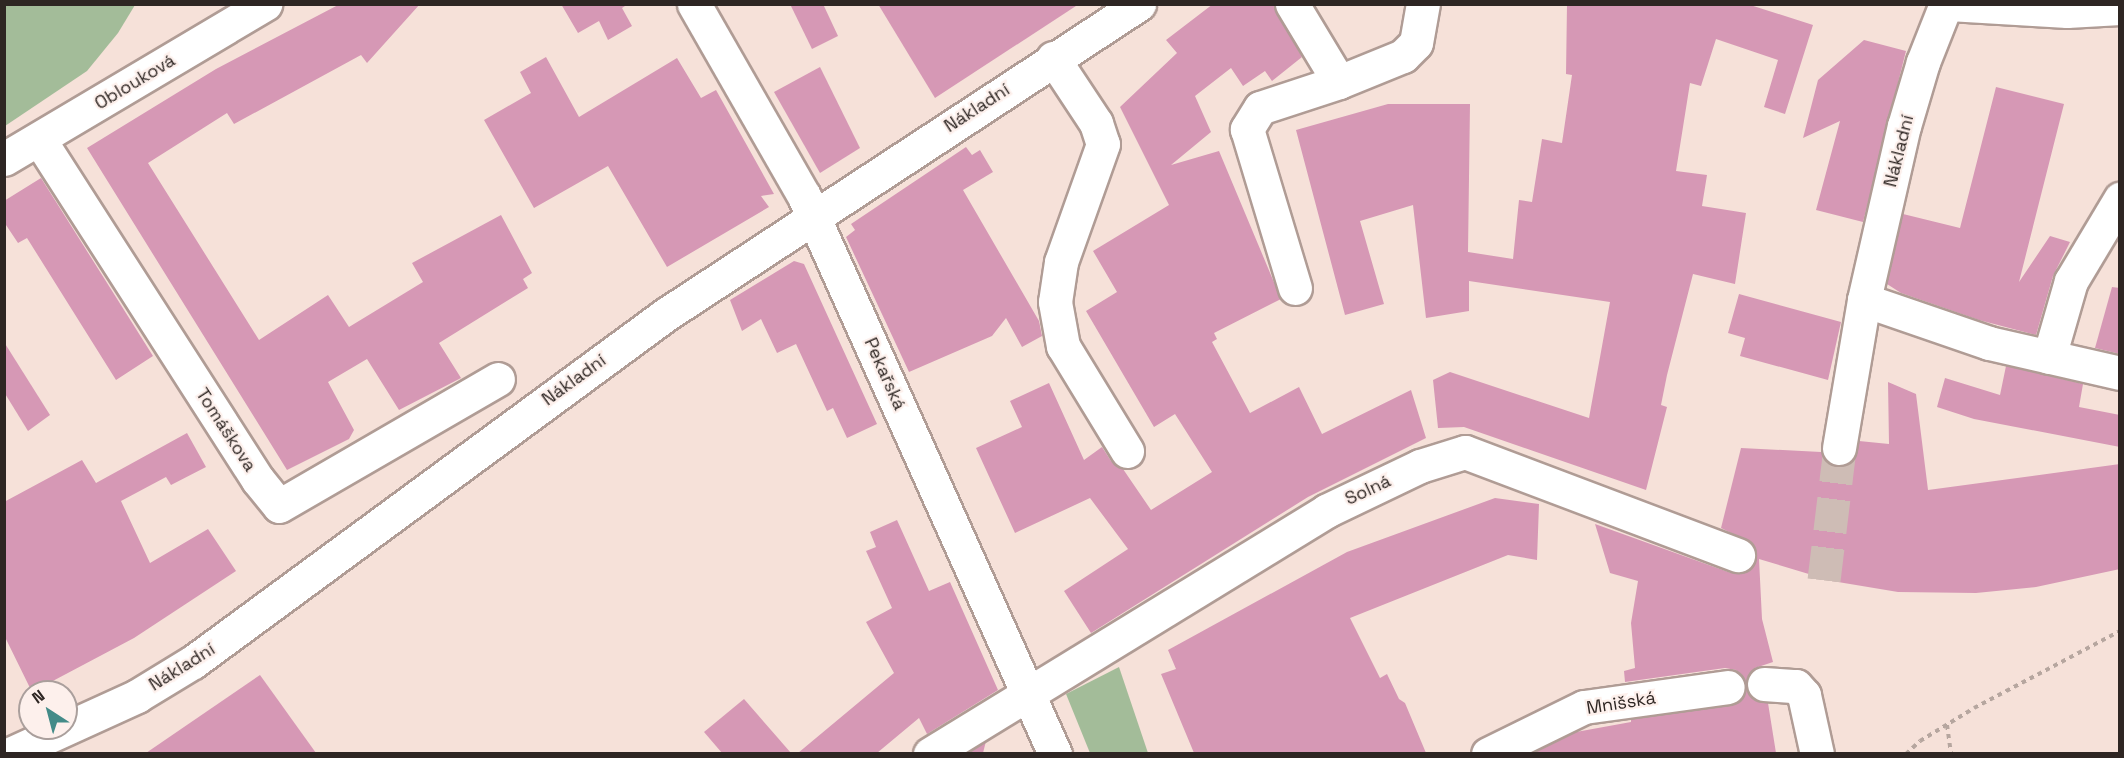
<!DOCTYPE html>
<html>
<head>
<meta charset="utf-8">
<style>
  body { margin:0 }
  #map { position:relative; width:2124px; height:758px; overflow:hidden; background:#f6e1d9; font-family:"Space Grotesk",sans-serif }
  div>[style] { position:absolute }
  .green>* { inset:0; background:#a3bc99 }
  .building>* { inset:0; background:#d698b5 }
  .minor-tunnel>* { height:33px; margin-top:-16.5px; transform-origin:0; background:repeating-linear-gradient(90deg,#cebcb5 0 33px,transparent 0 49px) }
  .path>* { height:4px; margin-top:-2px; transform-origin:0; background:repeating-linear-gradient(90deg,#b6a69f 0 4.5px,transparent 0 9px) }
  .roads { filter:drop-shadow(2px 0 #b09c95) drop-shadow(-2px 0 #b09c95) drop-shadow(0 2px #b09c95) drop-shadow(0 -2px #b09c95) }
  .minor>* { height:33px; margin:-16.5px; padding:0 16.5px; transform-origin:16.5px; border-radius:16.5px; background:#fff }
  span { translate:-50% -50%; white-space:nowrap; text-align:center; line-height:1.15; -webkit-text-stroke:4.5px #fdf0ec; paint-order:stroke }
  .street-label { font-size:18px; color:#2e2623 }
  .frame { position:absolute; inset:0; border:6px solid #2e2623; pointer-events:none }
  .north { position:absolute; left:18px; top:680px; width:60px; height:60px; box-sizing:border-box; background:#fdf0ec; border:2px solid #aa9f9c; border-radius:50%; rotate:324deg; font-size:16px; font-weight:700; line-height:24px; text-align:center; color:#2e2623 }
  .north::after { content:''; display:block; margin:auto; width:21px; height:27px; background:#438b88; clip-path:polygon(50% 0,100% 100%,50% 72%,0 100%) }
</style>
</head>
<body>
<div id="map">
  <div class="green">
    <div style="clip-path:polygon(5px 4px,135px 4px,135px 5px,118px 33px,87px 71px,5px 126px)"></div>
    <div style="clip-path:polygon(1119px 667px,1148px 753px,1090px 753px,1066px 694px)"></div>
  </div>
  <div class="building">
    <div style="clip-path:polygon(340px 4px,420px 4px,367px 63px,361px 55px,234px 124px,227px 113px,148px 163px,259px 340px,328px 295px,349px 327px,423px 282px,412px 263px,501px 215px,532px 273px,523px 279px,528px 288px,439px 343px,461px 378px,399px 410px,367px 359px,328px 382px,354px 430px,349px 439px,287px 470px,87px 148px,216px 69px)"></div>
    <div style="clip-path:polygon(561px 4px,628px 4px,622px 8px,632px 26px,608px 40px,599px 21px,578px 33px)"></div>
    <div style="clip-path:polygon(790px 4px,823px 4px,838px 36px,812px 49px)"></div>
    <div style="clip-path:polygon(878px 4px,1079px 4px,935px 98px)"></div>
    <div style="clip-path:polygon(1213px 4px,1273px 4px,1302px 57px,1272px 81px,1265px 71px,1243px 86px,1231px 68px,1195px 96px,1211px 132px,1171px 165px,1219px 151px,1281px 299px,1214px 333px,1217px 339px,1212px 342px,1250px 413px,1299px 387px,1322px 434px,1411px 390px,1426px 438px,1308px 497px,1091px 633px,1064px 591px,1128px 549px,1090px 498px,1015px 533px,976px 448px,1022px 427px,1010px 401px,1049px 383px,1084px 460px,1102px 447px,1111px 461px,1123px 469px,1151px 510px,1212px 472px,1175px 414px,1154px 427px,1086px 311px,1117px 292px,1093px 251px,1169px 205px,1120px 107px,1177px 53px,1166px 40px)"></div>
    <div style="clip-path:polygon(1567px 4px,1747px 4px,1813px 25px,1785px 114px,1764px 107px,1778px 60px,1716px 39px,1701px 86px,1690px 83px,1676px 171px,1707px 175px,1702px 206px,1746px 213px,1735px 284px,1693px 274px,1667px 375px,1661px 405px,1667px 407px,1646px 490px,1464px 427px,1438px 428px,1433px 380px,1450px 372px,1589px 418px,1610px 302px,1469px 281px,1469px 311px,1426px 318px,1413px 205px,1360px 221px,1384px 304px,1345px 315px,1296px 130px,1388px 104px,1470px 104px,1468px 252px,1513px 259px,1519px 200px,1532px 202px,1542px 139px,1562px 143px,1572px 75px,1566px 74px)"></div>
    <div style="clip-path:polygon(1864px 40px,1906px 51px,1863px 222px,1816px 210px,1840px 121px,1803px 138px,1818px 80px)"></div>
    <div style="clip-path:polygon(546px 57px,579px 117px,677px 58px,701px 98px,716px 90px,774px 194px,761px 196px,769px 207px,667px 267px,608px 166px,534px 208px,484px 120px,531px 93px,520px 72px)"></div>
    <div style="clip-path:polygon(820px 67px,860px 148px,820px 173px,774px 92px)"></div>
    <div style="clip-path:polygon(1996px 87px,2064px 104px,2019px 282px,2050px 236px,2070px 242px,2053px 276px,2036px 335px,1979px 320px,1901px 293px,1887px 284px,1903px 214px,1960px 228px)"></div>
    <div style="clip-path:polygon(966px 147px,972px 155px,980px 150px,993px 172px,963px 190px,1039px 321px,1042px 336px,1022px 347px,1006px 318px,992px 336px,909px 372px,846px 237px,855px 230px,851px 224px)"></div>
    <div style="clip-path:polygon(41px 178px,153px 356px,116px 380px,27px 238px,18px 243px,4px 222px,4px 201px)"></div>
    <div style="clip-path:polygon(794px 261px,804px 264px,877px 424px,847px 438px,833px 408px,827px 411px,796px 344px,777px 353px,761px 319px,742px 331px,730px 300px)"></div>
    <div style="clip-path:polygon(2112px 287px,2120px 288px,2120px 354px,2095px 348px)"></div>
    <div style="clip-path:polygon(1739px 294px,1841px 322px,1828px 380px,1740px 356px,1745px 338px,1728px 333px)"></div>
    <div style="clip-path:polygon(4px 342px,50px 415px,28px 431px,4px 392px)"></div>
    <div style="clip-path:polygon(2006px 366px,2083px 384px,2079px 407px,2120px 415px,2120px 447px,1974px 419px,1937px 407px,1945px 378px,2000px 395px)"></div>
    <div style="clip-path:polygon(1888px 382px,1916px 394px,1928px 490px,2120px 464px,2120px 569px,2036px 587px,1976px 593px,1898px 592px,1832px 581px,1759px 559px,1762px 619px,1773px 662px,1755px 668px,1746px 682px,1736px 670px,1725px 668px,1625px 682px,1624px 671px,1635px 668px,1631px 623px,1638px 581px,1610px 573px,1595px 524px,1731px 573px,1749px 570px,1756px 561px,1753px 544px,1721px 528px,1741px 448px,1821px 452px,1828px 463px,1846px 465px,1854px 459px,1859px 441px,1889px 444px)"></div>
    <div style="clip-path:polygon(187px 433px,206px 467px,171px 485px,166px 477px,121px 501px,150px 563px,208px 529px,236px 571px,134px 638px,32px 692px,4px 635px,4px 502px,82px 460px,96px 483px)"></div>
    <div style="clip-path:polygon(1495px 498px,1539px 504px,1537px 560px,1508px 555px,1350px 618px,1380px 678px,1387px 674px,1399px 699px,1405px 703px,1426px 753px,1194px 753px,1161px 674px,1176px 669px,1168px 650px,1347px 552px)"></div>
    <div style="clip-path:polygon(897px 520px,929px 591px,950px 582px,998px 690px,927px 734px,919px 718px,877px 753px,798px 753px,894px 673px,866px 622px,892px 608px,866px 551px,876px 547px,870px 532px)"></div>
    <div style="clip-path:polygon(260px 675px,316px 753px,146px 753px)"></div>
    <div style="clip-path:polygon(1746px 688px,1753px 699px,1768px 703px,1776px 753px,1532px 753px,1576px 732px,1631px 722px,1631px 719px,1731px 705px,1740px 701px)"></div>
    <div style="clip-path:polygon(744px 699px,791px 753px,722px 753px,704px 732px)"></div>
    <div style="clip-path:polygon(986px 741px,983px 753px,967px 753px)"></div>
  </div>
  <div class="minor-tunnel">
    <div style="left:1824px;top:580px;width:125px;rotate:-83.1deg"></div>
  </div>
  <div class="path">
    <div style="left:1947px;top:725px;width:29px;rotate:82deg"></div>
    <div style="left:1906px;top:754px;width:19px;rotate:-43deg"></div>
    <div style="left:1920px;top:741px;width:63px;rotate:-31.4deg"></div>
    <div style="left:1974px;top:708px;width:165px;rotate:-27.8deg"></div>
  </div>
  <div class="roads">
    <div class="minor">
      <div style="left:694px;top:4px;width:221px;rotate:60.2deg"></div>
      <div style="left:804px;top:196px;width:612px;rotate:65.78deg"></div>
      <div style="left:1292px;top:4px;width:91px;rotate:58.9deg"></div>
      <div style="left:1339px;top:82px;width:83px;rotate:161.8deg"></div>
      <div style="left:1260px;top:108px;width:25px;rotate:122deg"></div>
      <div style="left:1247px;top:129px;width:166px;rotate:73.2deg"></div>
      <div style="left:1949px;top:4px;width:118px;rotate:3.4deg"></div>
      <div style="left:2067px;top:11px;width:53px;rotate:-3.2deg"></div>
      <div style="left:1053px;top:58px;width:78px;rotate:56.5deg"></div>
      <div style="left:1096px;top:123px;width:22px;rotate:72deg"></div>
      <div style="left:1103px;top:144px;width:125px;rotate:109.6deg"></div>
      <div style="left:1061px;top:262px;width:40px;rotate:98.5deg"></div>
      <div style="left:1055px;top:302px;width:45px;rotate:79.7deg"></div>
      <div style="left:1063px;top:346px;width:123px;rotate:58.6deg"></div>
      <div style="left:1339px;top:82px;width:69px;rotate:-22.1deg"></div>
      <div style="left:1403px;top:56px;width:18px;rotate:-45deg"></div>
      <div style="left:1416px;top:43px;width:40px;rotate:-80deg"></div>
      <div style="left:39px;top:139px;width:405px;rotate:57.3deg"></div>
      <div style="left:258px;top:480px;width:33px;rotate:51deg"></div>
      <div style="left:279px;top:506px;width:253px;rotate:-30.1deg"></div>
      <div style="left:4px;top:159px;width:304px;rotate:-30.7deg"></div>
      <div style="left:1864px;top:300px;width:132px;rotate:19deg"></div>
      <div style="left:1989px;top:343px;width:134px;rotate:12.9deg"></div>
      <div style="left:2049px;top:357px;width:79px;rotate:-73.9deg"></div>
      <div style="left:2071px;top:281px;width:96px;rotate:-59.1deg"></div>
      <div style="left:1839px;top:448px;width:150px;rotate:-80.4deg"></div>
      <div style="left:1864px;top:300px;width:179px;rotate:-77.1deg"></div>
      <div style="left:1904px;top:126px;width:67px;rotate:-73.5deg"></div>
      <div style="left:1923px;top:62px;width:62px;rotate:-68.4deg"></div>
      <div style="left:1764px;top:684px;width:32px;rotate:4deg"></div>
      <div style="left:1796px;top:686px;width:12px;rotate:48deg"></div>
      <div style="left:1804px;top:695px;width:60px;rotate:77.6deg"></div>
      <div style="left:10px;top:754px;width:140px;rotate:-24.5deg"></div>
      <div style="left:137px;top:696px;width:66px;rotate:-31.3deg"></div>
      <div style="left:193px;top:662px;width:586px;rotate:-36.32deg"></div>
      <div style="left:665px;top:315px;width:567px;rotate:-33.27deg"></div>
      <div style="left:930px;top:754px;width:465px;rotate:-31.5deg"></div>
      <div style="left:1326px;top:511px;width:104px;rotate:-25.6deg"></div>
      <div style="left:1420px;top:466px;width:47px;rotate:-17.3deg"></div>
      <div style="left:1465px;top:452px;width:292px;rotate:20.7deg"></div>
      <div style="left:1488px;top:754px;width:107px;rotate:-26.1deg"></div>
      <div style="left:1584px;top:707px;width:145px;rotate:-7.9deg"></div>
    </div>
  </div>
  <div class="street-label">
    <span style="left:135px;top:82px;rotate:-31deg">Oblouková</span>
    <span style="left:977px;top:108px;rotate:-33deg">Nákladní</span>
    <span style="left:1899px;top:151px;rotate:-76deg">Nákladní</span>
    <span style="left:885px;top:374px;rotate:66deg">Pekařská</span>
    <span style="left:574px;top:380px;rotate:-36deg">Nákladní</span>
    <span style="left:226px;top:430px;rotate:57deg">Tomáškova</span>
    <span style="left:1368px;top:490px;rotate:-25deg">Solná</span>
    <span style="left:182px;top:667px;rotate:-32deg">Nákladní</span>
    <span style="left:1621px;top:703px;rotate:-9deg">Mnišská</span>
  </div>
  <div class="frame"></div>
  <div class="north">N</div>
</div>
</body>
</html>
